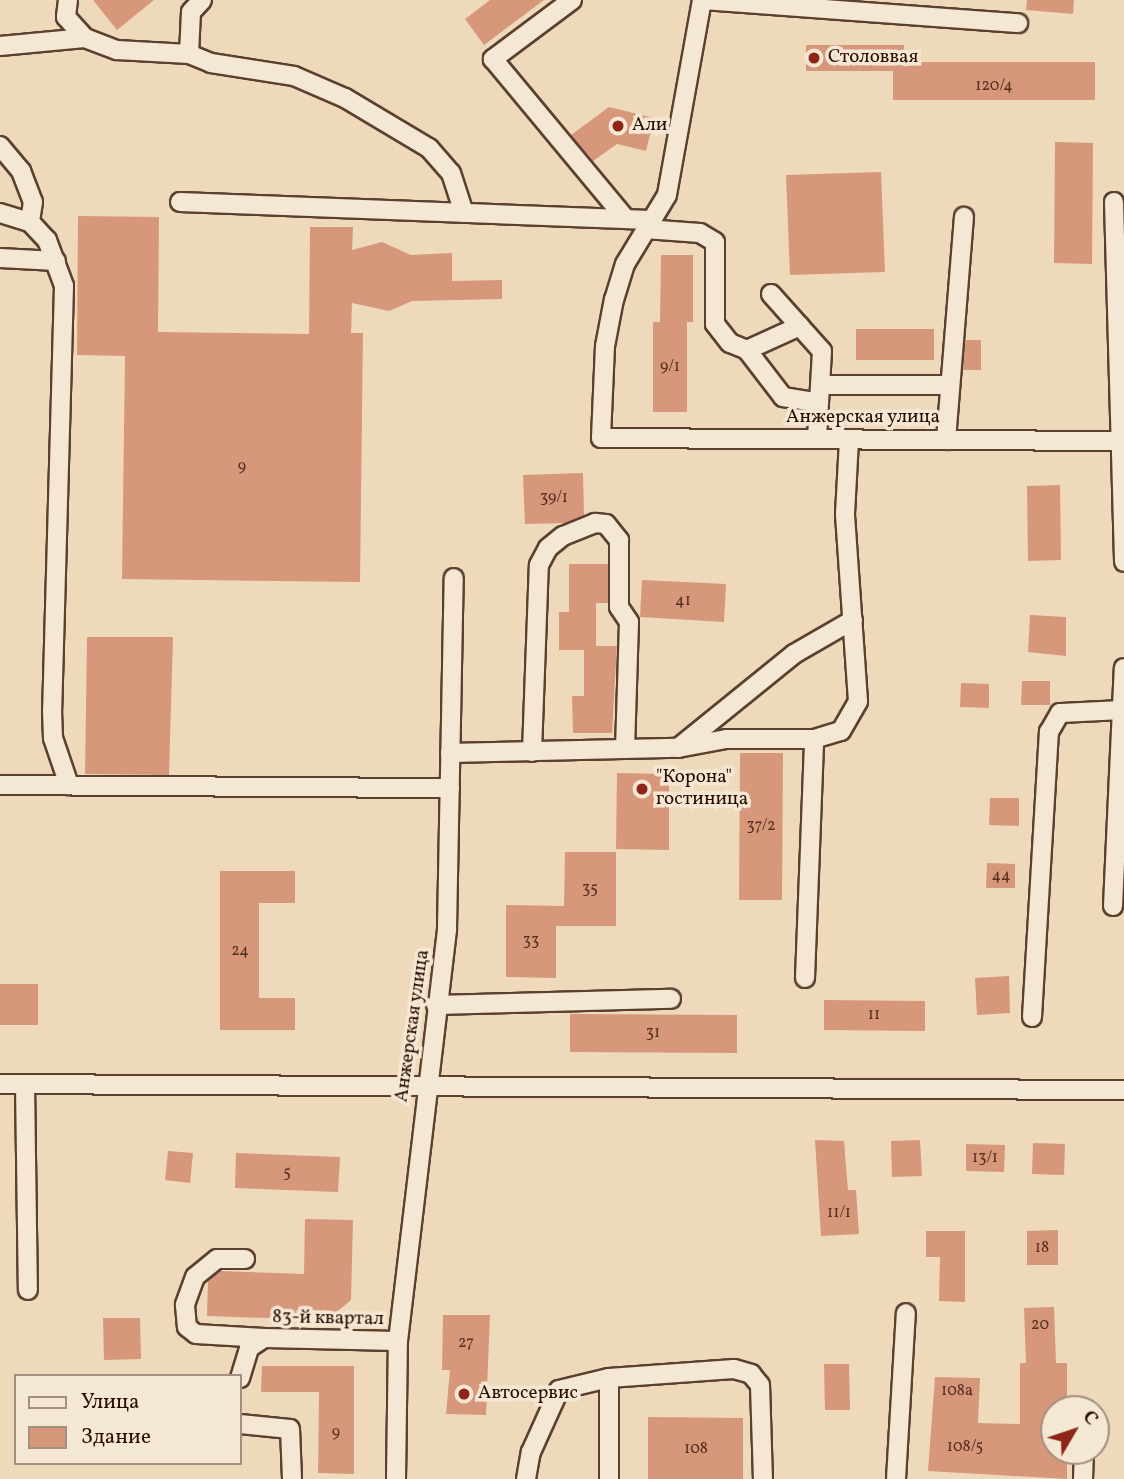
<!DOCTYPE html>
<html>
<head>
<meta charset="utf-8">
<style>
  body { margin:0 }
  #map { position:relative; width:1124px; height:1479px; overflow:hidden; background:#eedabb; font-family:Vollkorn,serif }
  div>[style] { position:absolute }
  .building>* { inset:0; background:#d7977b }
  .roads { filter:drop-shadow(2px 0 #5b4030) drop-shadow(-2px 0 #5b4030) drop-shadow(0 2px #5b4030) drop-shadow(0 -2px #5b4030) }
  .minor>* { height:18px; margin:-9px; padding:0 9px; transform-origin:9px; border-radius:9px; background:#f4e7d3 }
  .dots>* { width:19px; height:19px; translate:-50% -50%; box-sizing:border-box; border:4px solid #f4e7d3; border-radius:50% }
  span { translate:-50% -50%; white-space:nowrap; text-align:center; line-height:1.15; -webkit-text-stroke:7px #f4e7d3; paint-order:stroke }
  .number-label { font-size:16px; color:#552f20 }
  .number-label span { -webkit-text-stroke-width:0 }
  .poi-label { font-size:19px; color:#2a0c01 }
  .left { translate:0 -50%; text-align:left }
  .street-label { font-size:19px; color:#2a0c01 }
  .legend { position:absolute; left:14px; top:1374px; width:228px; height:91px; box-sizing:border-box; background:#f4e7d3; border:2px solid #a38f7f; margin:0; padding:9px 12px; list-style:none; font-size:21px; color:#2a0c01 }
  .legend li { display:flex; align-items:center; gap:14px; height:35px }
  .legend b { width:35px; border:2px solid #a38f7f }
  .north { position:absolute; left:1040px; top:1395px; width:70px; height:70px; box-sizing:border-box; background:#f4e7d3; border:2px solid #a38f7f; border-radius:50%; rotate:51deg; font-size:19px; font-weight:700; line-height:28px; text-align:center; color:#2a0c01 }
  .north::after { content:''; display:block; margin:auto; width:24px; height:32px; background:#8f2418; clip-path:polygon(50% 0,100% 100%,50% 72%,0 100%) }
</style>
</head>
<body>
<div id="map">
  <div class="building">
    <div style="clip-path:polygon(93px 0,154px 0,117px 30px)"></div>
    <div style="clip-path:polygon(490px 0,544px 0,484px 45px,465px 19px)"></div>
    <div style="clip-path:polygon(1027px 0,1074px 0,1073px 14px,1026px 10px)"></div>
    <div style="clip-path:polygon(806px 45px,904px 45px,904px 62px,1095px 62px,1095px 100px,893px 100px,893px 71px,806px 71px)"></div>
    <div style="clip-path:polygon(609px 107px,654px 118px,646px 151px,617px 144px,593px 161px,571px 135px)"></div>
    <div style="clip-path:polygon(1055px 142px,1093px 143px,1092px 264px,1054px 263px)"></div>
    <div style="clip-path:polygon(881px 172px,885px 272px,790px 275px,786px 175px)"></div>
    <div style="clip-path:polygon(78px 216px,159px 217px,158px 332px,309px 334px,310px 227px,353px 227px,352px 250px,382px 242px,411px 255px,452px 253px,452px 281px,502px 280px,502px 299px,412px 301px,389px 311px,352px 303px,351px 333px,363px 333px,360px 582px,122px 579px,125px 356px,77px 355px)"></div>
    <div style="clip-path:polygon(661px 255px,693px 255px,693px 322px,687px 322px,687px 412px,653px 412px,653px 322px,660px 322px)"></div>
    <div style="clip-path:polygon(856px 329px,934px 329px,934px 360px,856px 360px)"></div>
    <div style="clip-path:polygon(965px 340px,981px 340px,981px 370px,963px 370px)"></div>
    <div style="clip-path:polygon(583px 473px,584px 515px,566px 523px,525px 524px,523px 475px)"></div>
    <div style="clip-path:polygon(1060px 485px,1061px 560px,1028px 561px,1027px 486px)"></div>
    <div style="clip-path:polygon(569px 564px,608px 564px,608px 603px,596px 603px,596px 646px,617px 646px,612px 733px,573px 733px,572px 696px,584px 696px,584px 650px,559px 650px,559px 612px,569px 612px)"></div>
    <div style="clip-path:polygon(642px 580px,726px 584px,724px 622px,640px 617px)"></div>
    <div style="clip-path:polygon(1030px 615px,1066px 617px,1066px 656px,1028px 652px)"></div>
    <div style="clip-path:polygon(87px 637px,173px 637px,169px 775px,85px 774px)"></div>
    <div style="clip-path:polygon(1022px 681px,1050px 681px,1050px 705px,1021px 705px)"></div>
    <div style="clip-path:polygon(961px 683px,989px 684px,989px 708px,960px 707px)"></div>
    <div style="clip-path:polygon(740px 753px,783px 753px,782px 900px,739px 900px)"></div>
    <div style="clip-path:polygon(617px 773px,669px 774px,669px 850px,616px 849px)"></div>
    <div style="clip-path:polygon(990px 798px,1019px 798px,1019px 826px,989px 825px)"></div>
    <div style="clip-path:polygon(565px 852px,616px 852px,616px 926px,556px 926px,556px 978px,506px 977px,506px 905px,564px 906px)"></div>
    <div style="clip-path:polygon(987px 863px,1015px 864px,1015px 888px,986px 888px)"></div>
    <div style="clip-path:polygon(220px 871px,295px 871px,295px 903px,259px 903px,259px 998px,295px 998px,295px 1030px,220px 1030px)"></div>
    <div style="clip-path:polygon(1009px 976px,1010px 1013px,977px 1015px,975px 978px)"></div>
    <div style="clip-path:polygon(0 984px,38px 984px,38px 1025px,0 1025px)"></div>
    <div style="clip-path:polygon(824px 1000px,925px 1001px,925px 1031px,824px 1030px)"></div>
    <div style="clip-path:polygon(570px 1014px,737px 1015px,737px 1053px,570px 1052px)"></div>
    <div style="clip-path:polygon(815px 1140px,844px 1141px,848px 1190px,856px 1190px,859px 1234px,821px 1236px)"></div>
    <div style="clip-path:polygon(920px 1140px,922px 1176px,892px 1177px,891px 1141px)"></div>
    <div style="clip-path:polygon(1033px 1143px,1065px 1144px,1064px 1175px,1032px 1174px)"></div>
    <div style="clip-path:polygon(966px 1144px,1005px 1145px,1004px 1172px,966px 1171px)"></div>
    <div style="clip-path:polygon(168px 1151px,193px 1153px,190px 1183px,165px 1180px)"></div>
    <div style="clip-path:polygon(236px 1153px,340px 1157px,338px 1192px,235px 1188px)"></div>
    <div style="clip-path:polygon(305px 1219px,353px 1220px,351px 1300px,327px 1320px,207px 1316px,208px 1281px,220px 1271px,304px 1274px)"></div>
    <div style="clip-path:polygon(1058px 1230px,1058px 1265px,1027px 1265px,1027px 1231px)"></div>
    <div style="clip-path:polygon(926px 1231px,965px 1231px,965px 1302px,939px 1301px,940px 1257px,926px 1257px)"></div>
    <div style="clip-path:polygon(1054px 1307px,1056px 1363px,1067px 1363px,1067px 1409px,1054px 1409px,1054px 1451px,1067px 1451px,1067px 1479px,928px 1471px,935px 1377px,980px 1378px,978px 1423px,1020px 1424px,1020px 1363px,1026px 1363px,1024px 1308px)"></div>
    <div style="clip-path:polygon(443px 1315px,490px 1315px,486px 1415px,446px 1414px,450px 1370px,442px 1370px)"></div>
    <div style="clip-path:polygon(103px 1318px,140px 1318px,141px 1359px,104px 1360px)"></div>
    <div style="clip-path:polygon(824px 1364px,849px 1364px,850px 1410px,825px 1410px)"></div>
    <div style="clip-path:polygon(262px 1366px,354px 1366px,354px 1474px,318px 1473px,319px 1392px,261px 1392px)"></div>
    <div style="clip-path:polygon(648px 1417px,743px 1418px,743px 1479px,648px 1479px)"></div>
  </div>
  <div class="roads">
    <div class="minor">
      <div style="left:68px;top:0;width:17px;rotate:97deg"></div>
      <div style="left:66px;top:17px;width:28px;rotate:48deg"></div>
      <div style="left:85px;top:38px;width:34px;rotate:21deg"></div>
      <div style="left:117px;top:50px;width:72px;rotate:3.2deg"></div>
      <div style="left:189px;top:54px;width:24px;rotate:22deg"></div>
      <div style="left:211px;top:63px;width:84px;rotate:8.9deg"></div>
      <div style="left:294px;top:76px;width:56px;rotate:23.3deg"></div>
      <div style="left:345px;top:98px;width:98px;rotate:30.8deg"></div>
      <div style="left:429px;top:148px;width:33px;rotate:49deg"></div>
      <div style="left:451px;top:173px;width:42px;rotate:72deg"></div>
      <div style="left:572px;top:0;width:99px;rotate:143.2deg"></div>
      <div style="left:493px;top:59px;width:208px;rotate:50.3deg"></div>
      <div style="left:702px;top:0;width:198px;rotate:100.2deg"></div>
      <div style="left:667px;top:195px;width:81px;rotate:121.3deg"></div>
      <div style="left:625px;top:264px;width:37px;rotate:107deg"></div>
      <div style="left:614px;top:299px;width:48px;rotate:100.8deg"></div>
      <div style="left:605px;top:346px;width:92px;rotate:92.5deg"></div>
      <div style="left:601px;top:438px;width:523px;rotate:0.33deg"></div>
      <div style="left:702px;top:0;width:317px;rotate:4.2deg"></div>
      <div style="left:0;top:46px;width:85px;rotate:-5.4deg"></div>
      <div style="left:189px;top:54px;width:42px;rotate:-87.3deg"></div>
      <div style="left:191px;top:12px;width:16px;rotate:-47deg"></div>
      <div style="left:0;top:146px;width:33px;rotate:50deg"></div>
      <div style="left:21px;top:171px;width:33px;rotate:69deg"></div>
      <div style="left:33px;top:202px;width:20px;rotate:99deg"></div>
      <div style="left:180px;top:202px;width:470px;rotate:2.2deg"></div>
      <div style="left:1114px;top:202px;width:360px;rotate:88.4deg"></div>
      <div style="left:0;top:213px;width:31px;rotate:17deg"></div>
      <div style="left:30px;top:222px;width:25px;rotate:47deg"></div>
      <div style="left:47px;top:240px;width:49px;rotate:69.7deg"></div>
      <div style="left:64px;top:286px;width:424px;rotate:91.6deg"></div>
      <div style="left:52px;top:710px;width:28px;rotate:88deg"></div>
      <div style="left:53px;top:738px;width:50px;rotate:71.2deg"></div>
      <div style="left:645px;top:229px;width:55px;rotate:4.2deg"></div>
      <div style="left:700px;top:233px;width:17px;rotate:31deg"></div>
      <div style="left:715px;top:242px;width:82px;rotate:90deg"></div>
      <div style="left:715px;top:324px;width:24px;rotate:52deg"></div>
      <div style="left:730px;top:343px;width:18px;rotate:22deg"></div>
      <div style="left:747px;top:350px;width:58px;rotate:-24.4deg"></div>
      <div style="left:0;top:258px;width:56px;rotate:3.1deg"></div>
      <div style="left:771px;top:294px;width:76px;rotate:48.2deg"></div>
      <div style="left:822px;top:351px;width:88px;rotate:93.3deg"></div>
      <div style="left:747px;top:350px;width:59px;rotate:52.5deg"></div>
      <div style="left:783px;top:397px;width:36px;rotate:9deg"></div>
      <div style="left:820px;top:385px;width:130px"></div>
      <div style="left:946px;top:440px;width:224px;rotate:-85.4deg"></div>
      <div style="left:678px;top:748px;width:149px;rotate:-39deg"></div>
      <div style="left:794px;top:654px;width:68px;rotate:-30deg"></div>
      <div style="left:532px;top:752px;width:187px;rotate:-87.9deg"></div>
      <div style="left:539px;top:565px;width:19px;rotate:-62deg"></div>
      <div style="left:548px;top:548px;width:19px;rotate:-39deg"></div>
      <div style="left:563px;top:536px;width:35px;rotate:-22deg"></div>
      <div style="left:595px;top:523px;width:11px;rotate:5deg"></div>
      <div style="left:606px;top:524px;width:21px;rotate:51deg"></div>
      <div style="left:619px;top:540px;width:67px;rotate:90deg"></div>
      <div style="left:619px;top:607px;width:18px;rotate:56deg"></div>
      <div style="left:629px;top:622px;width:127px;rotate:91.8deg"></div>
      <div style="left:450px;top:753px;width:228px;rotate:-1.3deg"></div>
      <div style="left:678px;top:748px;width:49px;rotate:-10.6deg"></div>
      <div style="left:726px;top:739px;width:88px"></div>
      <div style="left:814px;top:739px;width:28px;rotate:-17deg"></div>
      <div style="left:841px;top:731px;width:34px;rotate:-60deg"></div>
      <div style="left:858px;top:701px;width:187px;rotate:-94deg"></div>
      <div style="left:845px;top:514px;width:75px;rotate:-86.9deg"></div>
      <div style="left:0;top:785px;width:450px;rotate:0.4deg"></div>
      <div style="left:1113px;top:906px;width:238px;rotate:-87.4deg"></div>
      <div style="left:805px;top:978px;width:239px;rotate:-87.8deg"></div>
      <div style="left:436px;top:1005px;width:235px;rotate:-1.5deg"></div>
      <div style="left:1032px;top:1017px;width:286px;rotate:-86.6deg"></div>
      <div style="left:1049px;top:732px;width:22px;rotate:-60deg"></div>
      <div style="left:1060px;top:713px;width:63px;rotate:-2.7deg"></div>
      <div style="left:0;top:1084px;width:1124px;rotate:0.31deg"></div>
      <div style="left:25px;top:1084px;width:206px;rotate:89.2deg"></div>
      <div style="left:245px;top:1259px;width:28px;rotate:180deg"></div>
      <div style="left:217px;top:1259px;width:28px;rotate:141deg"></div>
      <div style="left:195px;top:1277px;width:30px;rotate:110deg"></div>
      <div style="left:185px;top:1305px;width:22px;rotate:85deg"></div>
      <div style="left:187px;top:1327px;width:11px;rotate:38deg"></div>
      <div style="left:196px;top:1334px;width:68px;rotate:3.4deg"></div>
      <div style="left:240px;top:1378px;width:31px;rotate:-73deg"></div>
      <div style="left:249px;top:1348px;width:18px;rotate:-34deg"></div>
      <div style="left:264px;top:1338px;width:134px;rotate:1.3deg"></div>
      <div style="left:240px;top:1424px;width:50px;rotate:5.7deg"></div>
      <div style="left:290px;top:1429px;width:50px;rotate:87.7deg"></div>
      <div style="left:396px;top:1479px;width:138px;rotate:-89.2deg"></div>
      <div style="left:398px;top:1341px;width:416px;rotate:-83.2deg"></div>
      <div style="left:447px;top:928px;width:350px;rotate:-88.9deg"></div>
      <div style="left:526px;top:1479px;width:27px;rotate:-80deg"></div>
      <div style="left:531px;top:1452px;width:68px;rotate:-65.7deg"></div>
      <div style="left:559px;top:1390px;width:51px;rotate:-13.5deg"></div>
      <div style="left:609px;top:1378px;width:125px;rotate:-4.1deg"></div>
      <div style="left:734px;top:1369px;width:18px;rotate:16deg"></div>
      <div style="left:751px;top:1374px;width:14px;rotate:51deg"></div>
      <div style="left:760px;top:1385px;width:94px;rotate:88.2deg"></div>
      <div style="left:609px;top:1479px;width:101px;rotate:-90deg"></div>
      <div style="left:896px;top:1479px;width:166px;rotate:-86.6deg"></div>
      <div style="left:1083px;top:1479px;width:28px;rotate:-88deg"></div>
    </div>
  </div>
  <div class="dots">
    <div style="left:814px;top:58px;background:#8f2418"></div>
    <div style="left:618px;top:126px;background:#8f2418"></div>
    <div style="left:642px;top:789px;background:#8f2418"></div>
    <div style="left:464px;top:1394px;background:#8f2418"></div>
  </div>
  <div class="number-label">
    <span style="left:994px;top:86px">120/4</span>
    <span style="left:670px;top:367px">9/1</span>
    <span style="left:242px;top:467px">9</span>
    <span style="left:554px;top:498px">39/1</span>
    <span style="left:683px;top:601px">41</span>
    <span style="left:761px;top:826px">37/2</span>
    <span style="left:1001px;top:876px">44</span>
    <span style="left:590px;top:889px">35</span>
    <span style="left:531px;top:941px">33</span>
    <span style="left:240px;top:951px">24</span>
    <span style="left:874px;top:1015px">11</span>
    <span style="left:653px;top:1033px">31</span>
    <span style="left:985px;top:1158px">13/1</span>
    <span style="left:287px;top:1173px">5</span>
    <span style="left:839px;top:1213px">11/1</span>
    <span style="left:1042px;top:1248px">18</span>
    <span style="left:1040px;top:1325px">20</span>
    <span style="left:466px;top:1343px">27</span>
    <span style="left:957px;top:1391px">108а</span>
    <span style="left:336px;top:1433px">9</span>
    <span style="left:965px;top:1447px">108/5</span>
    <span style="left:696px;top:1449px">108</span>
  </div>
  <div class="poi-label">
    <span class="left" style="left:828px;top:58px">Столоввая</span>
    <span class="left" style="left:632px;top:126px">Али</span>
    <span class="left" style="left:656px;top:789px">"Корона"<br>гостиница</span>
    <span class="left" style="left:478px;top:1394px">Автосервис</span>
  </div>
  <div class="street-label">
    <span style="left:863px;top:418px">Анжерская улица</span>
    <span style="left:413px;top:1026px;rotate:-82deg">Анжерская улица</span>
    <span style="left:328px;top:1319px;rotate:1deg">83-й квартал</span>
  </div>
  <ul class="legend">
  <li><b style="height:9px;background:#f4e7d3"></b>Улица</li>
  <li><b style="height:19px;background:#d7977b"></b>Здание</li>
  </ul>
  <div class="north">С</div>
</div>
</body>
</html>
